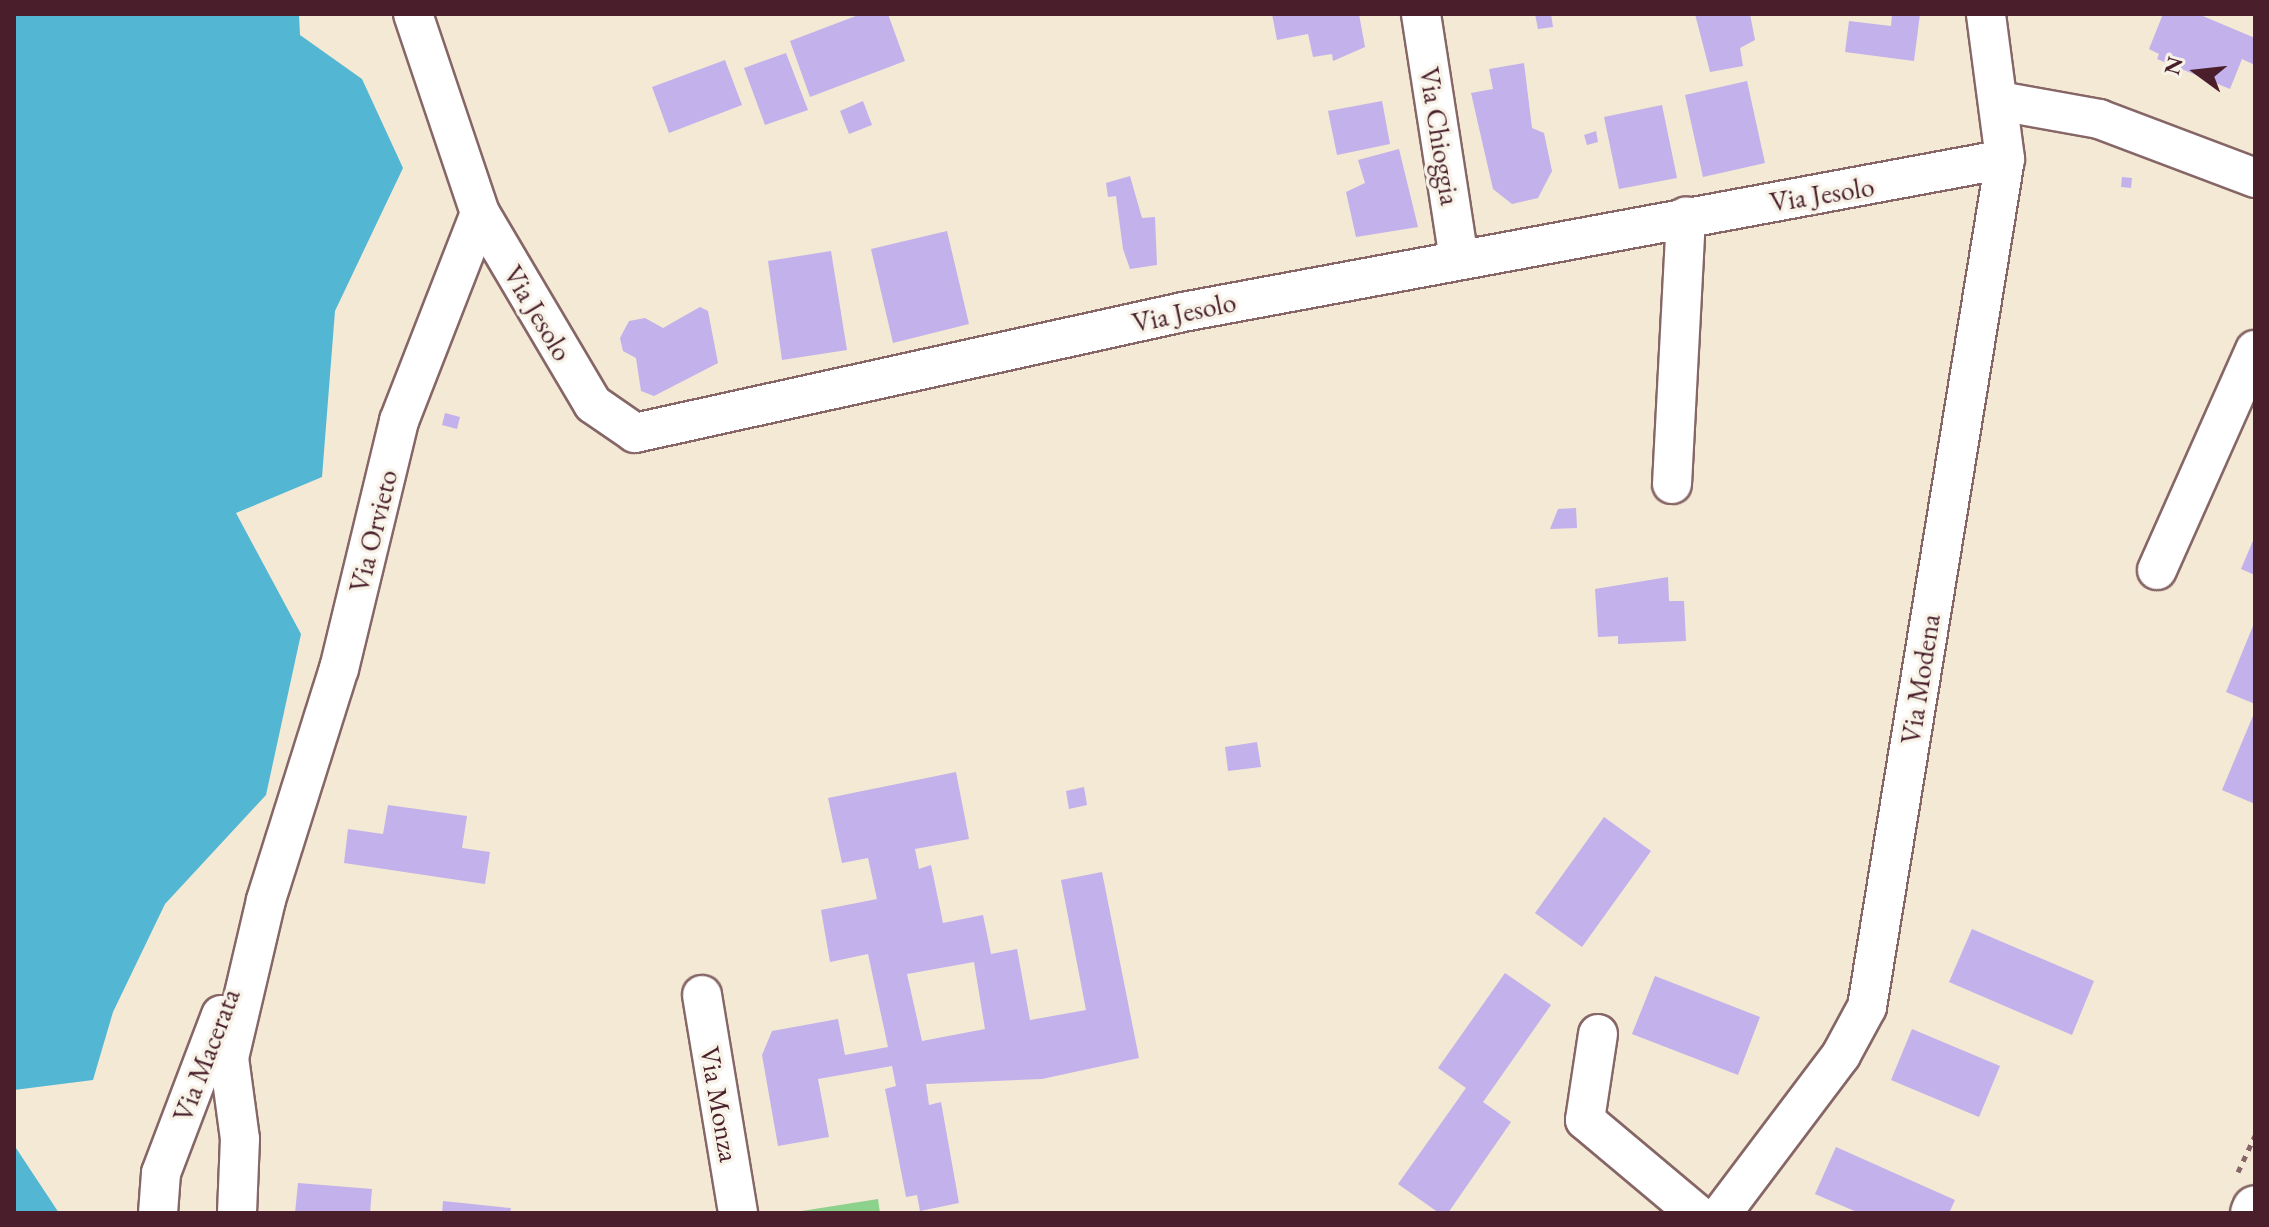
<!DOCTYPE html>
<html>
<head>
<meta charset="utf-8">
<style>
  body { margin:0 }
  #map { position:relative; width:2269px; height:1227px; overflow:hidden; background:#f4e9d5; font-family:"EB Garamond",serif }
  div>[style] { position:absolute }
  .green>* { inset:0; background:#8cd28c }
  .water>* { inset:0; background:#53b6d2 }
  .building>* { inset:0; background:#c2b1ea }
  .path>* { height:5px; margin-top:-2.5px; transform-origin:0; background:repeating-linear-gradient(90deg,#866666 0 6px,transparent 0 12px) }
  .roads { filter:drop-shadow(2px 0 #866666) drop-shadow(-2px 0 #866666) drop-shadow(0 2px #866666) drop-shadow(0 -2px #866666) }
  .minor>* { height:38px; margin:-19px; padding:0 19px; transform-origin:19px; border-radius:19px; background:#fff }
  .major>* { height:44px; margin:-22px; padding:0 22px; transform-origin:22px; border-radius:22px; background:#fff }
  span { translate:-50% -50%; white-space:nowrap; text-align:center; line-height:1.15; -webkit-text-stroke:7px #f7f3e8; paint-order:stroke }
  .street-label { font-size:28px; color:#4a1f2b }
  .frame { position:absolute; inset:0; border:16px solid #4a1f2b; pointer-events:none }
  .north { position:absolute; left:2157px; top:32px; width:80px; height:80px; -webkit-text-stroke:6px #f7f3e8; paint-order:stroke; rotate:285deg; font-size:22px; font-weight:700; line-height:32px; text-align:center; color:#4a1f2b }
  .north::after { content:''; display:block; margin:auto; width:28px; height:36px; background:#4a1f2b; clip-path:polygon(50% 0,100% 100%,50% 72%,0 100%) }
</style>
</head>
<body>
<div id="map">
  <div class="green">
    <div style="clip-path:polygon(878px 1199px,880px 1213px,789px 1213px)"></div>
  </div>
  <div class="water">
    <div style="clip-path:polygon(14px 14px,299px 14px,300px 35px,362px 79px,403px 168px,335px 311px,322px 477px,236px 513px,301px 634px,266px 795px,165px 904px,113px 1012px,93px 1080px,14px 1090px)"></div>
    <div style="clip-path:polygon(14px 1145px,59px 1213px,14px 1213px)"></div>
  </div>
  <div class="building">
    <div style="clip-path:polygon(861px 14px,888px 14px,905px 61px,810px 97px,790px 41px)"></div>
    <div style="clip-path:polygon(1272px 14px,1359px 14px,1365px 47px,1333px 61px,1332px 54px,1313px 57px,1308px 34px,1277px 40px)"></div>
    <div style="clip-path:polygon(1535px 14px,1551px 14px,1553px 27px,1538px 29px)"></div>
    <div style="clip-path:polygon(1695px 14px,1750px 14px,1755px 40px,1740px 48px,1743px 66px,1710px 72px)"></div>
    <div style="clip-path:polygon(1892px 14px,1920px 14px,1914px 61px,1845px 52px,1849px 21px,1891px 26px)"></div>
    <div style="clip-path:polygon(2163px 14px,2198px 14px,2255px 38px,2255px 65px,2242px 59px,2230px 89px,2157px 59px,2159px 54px,2149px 49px)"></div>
    <div style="clip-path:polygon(786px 53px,808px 110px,765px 125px,744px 68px)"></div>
    <div style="clip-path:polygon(725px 60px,742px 105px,669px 133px,652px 87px)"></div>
    <div style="clip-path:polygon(1524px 63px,1532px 128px,1544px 133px,1552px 171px,1538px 198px,1512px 204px,1493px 189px,1471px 93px,1493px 89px,1489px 69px)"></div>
    <div style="clip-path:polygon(1747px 81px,1765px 163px,1703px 177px,1685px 95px)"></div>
    <div style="clip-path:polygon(863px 101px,872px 125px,849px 134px,840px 111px)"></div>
    <div style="clip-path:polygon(1382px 101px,1390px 144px,1337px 155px,1328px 111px)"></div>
    <div style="clip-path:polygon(1662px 105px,1677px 178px,1619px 189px,1604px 117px)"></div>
    <div style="clip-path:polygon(1596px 131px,1598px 142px,1587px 145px,1584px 135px)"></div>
    <div style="clip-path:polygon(1399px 149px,1418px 227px,1356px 237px,1346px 192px,1365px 183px,1358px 160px)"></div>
    <div style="clip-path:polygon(1130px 176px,1142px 218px,1155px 217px,1157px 265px,1130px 269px,1123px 249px,1116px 196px,1108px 197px,1106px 183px)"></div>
    <div style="clip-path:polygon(2122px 177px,2132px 178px,2131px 188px,2121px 187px)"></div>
    <div style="clip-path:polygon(947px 231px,969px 324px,893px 343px,871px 249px)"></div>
    <div style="clip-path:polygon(831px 251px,847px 350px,782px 360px,768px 261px)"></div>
    <div style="clip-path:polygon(700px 307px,708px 311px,718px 363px,654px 396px,641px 391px,636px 358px,623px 351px,620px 338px,629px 321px,645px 318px,663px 328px)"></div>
    <div style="clip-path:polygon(445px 413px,460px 417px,457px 429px,442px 425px)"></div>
    <div style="clip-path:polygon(1576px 508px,1577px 528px,1550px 529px,1558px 509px)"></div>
    <div style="clip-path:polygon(2255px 536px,2255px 575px,2241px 569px)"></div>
    <div style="clip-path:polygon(1668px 577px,1669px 601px,1684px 601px,1686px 641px,1618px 644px,1618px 636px,1598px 637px,1595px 589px)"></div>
    <div style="clip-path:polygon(2255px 621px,2255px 704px,2226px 692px)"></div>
    <div style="clip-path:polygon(2255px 711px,2255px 804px,2222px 790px)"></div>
    <div style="clip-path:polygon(1257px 742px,1261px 767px,1228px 771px,1225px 747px)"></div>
    <div style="clip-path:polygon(evenodd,956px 772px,969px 839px,915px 849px,919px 869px,931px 865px,943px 923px,983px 915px,991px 954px,1017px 949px,1030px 1020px,1086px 1010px,1061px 880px,1102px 872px,1139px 1058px,1042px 1079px,926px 1084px,929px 1105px,941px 1102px,959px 1203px,920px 1211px,917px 1195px,906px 1197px,885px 1089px,896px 1086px,892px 1066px,818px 1079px,829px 1137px,778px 1146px,762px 1055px,772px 1031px,838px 1019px,845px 1055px,888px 1047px,868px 954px,830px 962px,821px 910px,877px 899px,868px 858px,842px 863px,828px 798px,956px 772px,974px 962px,985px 1029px,922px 1041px,907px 974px,974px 962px)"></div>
    <div style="clip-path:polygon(1084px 787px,1087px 805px,1069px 809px,1066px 791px)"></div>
    <div style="clip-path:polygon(388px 805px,467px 816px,462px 848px,490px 852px,485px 884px,344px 863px,348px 829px,383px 834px)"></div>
    <div style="clip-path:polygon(1604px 817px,1651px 851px,1582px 947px,1535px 913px)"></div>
    <div style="clip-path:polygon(1972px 929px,2094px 981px,2072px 1035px,1949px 982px)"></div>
    <div style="clip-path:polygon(1505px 973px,1551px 1005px,1483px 1102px,1511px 1122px,1448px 1213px,1439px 1213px,1398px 1184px,1466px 1088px,1438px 1068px)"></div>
    <div style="clip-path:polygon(1655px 976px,1760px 1017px,1738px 1075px,1632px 1034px)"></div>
    <div style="clip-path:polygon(1912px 1029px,2000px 1066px,1979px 1117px,1891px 1080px)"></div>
    <div style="clip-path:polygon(1836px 1147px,1955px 1200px,1949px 1213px,1859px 1213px,1815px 1194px)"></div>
    <div style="clip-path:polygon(298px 1183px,372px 1189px,370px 1213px,295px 1213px)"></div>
    <div style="clip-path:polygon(443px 1201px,511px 1208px,510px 1213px,442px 1213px)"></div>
  </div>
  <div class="path">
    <div style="left:2238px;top:1172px;width:40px;rotate:-65deg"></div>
  </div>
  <div class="roads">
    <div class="minor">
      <div style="left:1421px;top:14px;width:248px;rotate:81.2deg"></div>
      <div style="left:1999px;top:101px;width:102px;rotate:10.2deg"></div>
      <div style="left:2099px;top:119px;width:167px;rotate:20.7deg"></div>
      <div style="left:480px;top:213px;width:222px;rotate:59.4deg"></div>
      <div style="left:593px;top:404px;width:51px;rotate:34.6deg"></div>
      <div style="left:635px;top:433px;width:561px;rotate:-12.45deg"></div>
      <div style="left:1183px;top:312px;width:836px;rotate:-10.54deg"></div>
      <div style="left:1672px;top:484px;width:268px;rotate:-87deg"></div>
      <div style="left:2157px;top:570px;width:241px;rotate:-66deg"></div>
      <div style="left:702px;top:995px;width:221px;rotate:80.6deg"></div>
      <div style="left:1598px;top:1034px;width:87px;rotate:98.6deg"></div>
      <div style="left:1585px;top:1120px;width:145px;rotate:40deg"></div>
      <div style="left:158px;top:1213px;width:40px;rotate:-85.7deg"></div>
      <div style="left:161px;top:1173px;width:169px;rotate:-69.2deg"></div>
      <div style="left:237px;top:1213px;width:74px;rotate:-87.7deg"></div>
      <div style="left:240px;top:1139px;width:82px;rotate:-97.7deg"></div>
      <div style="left:229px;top:1058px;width:162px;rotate:-76.8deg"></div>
      <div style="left:266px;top:900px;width:242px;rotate:-72.5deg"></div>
      <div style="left:339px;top:669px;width:255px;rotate:-76.4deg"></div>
      <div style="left:399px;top:421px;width:223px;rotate:-68.7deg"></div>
      <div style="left:480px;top:213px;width:210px;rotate:-108.6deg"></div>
      <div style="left:1722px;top:1213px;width:198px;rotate:-53deg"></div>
      <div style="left:1841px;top:1055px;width:55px;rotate:-61.6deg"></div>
      <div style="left:1867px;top:1007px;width:859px;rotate:-80.76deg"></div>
      <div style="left:2005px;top:159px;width:146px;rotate:-97.5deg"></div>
    </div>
    <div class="major">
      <div style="left:2253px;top:1213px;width:5px;rotate:-68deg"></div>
    </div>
  </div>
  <div class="street-label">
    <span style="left:1440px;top:136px;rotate:81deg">Via Chioggia</span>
    <span style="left:1822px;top:194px;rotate:-9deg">Via Jesolo</span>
    <span style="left:1184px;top:312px;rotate:-12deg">Via Jesolo</span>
    <span style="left:538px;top:313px;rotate:59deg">Via Jesolo</span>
    <span style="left:373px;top:531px;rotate:-76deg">Via Orvieto</span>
    <span style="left:1920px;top:679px;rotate:-81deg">Via Modena</span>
    <span style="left:206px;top:1055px;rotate:-69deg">Via Macerata</span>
    <span style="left:720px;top:1104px;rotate:80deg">Via Monza</span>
  </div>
  <div class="frame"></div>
  <div class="north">N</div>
</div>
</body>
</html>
